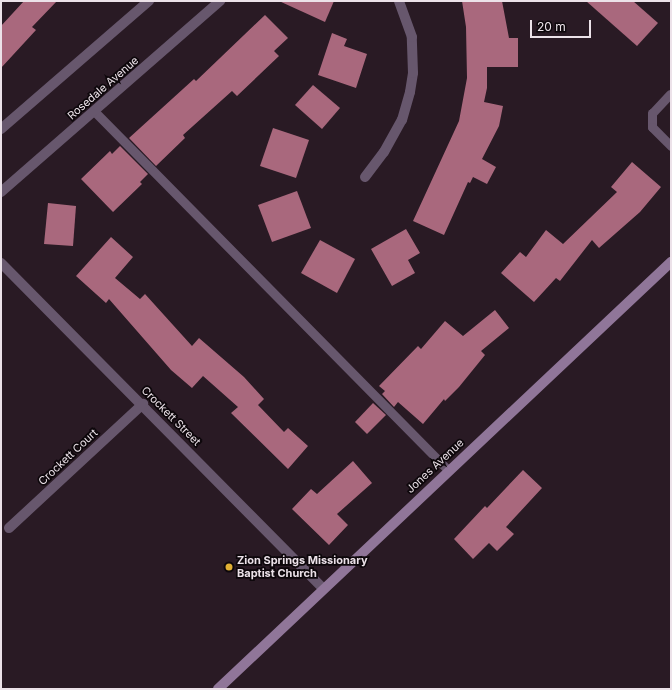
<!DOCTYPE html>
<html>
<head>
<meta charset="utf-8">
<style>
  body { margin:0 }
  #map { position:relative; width:672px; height:690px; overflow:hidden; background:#291a24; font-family:Inter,sans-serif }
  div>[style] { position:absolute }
  .building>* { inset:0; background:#a9687d }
  .lane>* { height:9px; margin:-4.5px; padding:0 4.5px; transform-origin:4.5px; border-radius:4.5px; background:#67576d }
  .street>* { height:10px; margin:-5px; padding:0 5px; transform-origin:5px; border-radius:5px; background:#67576d }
  .secondary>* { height:10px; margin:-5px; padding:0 5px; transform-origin:5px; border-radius:5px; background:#907699 }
  .dots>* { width:11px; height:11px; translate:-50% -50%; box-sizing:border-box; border:2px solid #0d070b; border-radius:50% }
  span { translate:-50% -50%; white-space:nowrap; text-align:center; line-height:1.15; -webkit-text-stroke:3.5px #0d070b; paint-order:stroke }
  .street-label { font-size:11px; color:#ece2e9 }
  .poi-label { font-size:11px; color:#ece2e9; font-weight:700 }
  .left { translate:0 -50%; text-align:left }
  .frame { position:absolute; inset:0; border:2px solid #ece2e9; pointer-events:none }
  .scale { position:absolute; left:530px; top:20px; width:61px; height:18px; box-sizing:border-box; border:2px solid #ece2e9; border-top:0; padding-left:5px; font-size:12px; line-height:14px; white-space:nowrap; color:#ece2e9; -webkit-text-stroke:3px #0d070b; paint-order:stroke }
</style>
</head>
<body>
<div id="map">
  <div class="building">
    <div style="clip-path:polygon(24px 1px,57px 1px,32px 27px,36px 30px,1px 68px,1px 26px)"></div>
    <div style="clip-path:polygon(279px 1px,334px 1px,325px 22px)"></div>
    <div style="clip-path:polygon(462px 1px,502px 1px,509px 38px,518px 38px,518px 67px,487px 67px,487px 88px,484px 102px,503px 106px,499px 126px,482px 159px,496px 167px,487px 184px,473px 177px,470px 183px,468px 182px,444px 235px,413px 221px,459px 121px,467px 78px,466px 27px)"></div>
    <div style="clip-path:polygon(586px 1px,633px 1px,658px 23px,637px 46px)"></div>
    <div style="clip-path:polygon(265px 15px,288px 38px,274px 51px,279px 56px,237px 96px,232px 91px,183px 135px,185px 138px,156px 166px,129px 138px,194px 79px,196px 81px)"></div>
    <div style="clip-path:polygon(332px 33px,347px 39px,344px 46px,367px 54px,356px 88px,318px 75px)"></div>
    <div style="clip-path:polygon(313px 85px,340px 108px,322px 129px,295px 105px)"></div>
    <div style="clip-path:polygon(273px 128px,309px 140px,296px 178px,260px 166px)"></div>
    <div style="clip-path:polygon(120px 146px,148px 174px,140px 182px,142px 184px,113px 212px,81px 179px,110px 151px,112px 154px)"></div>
    <div style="clip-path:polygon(632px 162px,661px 187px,640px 212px,599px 248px,592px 240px,560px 281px,556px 278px,534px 302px,501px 273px,520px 252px,526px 257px,546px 230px,563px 244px,617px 192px,611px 187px)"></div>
    <div style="clip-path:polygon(297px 191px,311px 228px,272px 242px,258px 205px)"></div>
    <div style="clip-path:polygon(48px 203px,76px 206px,73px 246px,44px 244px)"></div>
    <div style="clip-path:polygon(406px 229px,420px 253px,408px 260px,415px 273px,392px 286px,371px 249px)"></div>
    <div style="clip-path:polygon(111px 237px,133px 257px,115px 278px,140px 299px,145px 294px,192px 346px,199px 338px,244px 377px,264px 399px,258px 405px,284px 432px,288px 428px,308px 446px,288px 469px,231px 413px,238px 407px,203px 376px,192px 388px,171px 370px,109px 299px,106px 303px,76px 276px)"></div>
    <div style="clip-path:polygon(320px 240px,355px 259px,337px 293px,301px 273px)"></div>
    <div style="clip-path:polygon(495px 310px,509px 328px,481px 351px,485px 355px,459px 387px,445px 401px,444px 399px,423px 424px,398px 402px,394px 407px,382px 394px,385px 391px,379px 386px,418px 346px,421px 349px,445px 321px,463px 336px)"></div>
    <div style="clip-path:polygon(373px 403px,386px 415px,367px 434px,355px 422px)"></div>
    <div style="clip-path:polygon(353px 461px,372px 483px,337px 514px,348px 525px,329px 545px,292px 509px,311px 489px,317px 494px)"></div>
    <div style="clip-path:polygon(523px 470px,542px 488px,506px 527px,514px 534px,497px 551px,489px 543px,473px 559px,454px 539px,485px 506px,487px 508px)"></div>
  </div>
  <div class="lane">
    <div style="left:670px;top:94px;width:26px;rotate:133deg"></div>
    <div style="left:652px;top:113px;width:14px;rotate:90deg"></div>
    <div style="left:652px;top:127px;width:27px;rotate:45deg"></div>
    <div style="left:95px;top:112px;width:503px;rotate:45.4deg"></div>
  </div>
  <div class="street">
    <div style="left:1px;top:129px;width:196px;rotate:-40.9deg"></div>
    <div style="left:365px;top:177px;width:31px;rotate:-53deg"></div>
    <div style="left:384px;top:152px;width:37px;rotate:-61deg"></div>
    <div style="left:402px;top:120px;width:29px;rotate:-74deg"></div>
    <div style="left:410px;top:92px;width:19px;rotate:-81deg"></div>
    <div style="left:413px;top:73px;width:36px;rotate:-92deg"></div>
    <div style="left:412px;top:37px;width:38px;rotate:-110deg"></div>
    <div style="left:1px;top:192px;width:291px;rotate:-41.1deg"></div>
    <div style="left:1px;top:263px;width:458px;rotate:45.3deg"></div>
    <div style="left:9px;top:528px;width:183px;rotate:-42.8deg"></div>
  </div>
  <div class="secondary">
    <div style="left:218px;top:689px;width:623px;rotate:-43.31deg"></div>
  </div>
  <div class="dots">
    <div style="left:229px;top:567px;background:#e0af34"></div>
  </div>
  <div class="street-label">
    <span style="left:103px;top:88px;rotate:-41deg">Rosedale Avenue</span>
    <span style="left:171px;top:416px;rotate:45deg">Crockett Street</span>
    <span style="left:68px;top:457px;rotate:-43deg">Crockett Court</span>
    <span style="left:435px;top:466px;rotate:-43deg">Jones Avenue</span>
  </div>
  <div class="poi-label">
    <span class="left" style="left:237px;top:567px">Zion Springs Missionary<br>Baptist Church</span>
  </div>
  <div class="frame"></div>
  <div class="scale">20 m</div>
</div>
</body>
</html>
